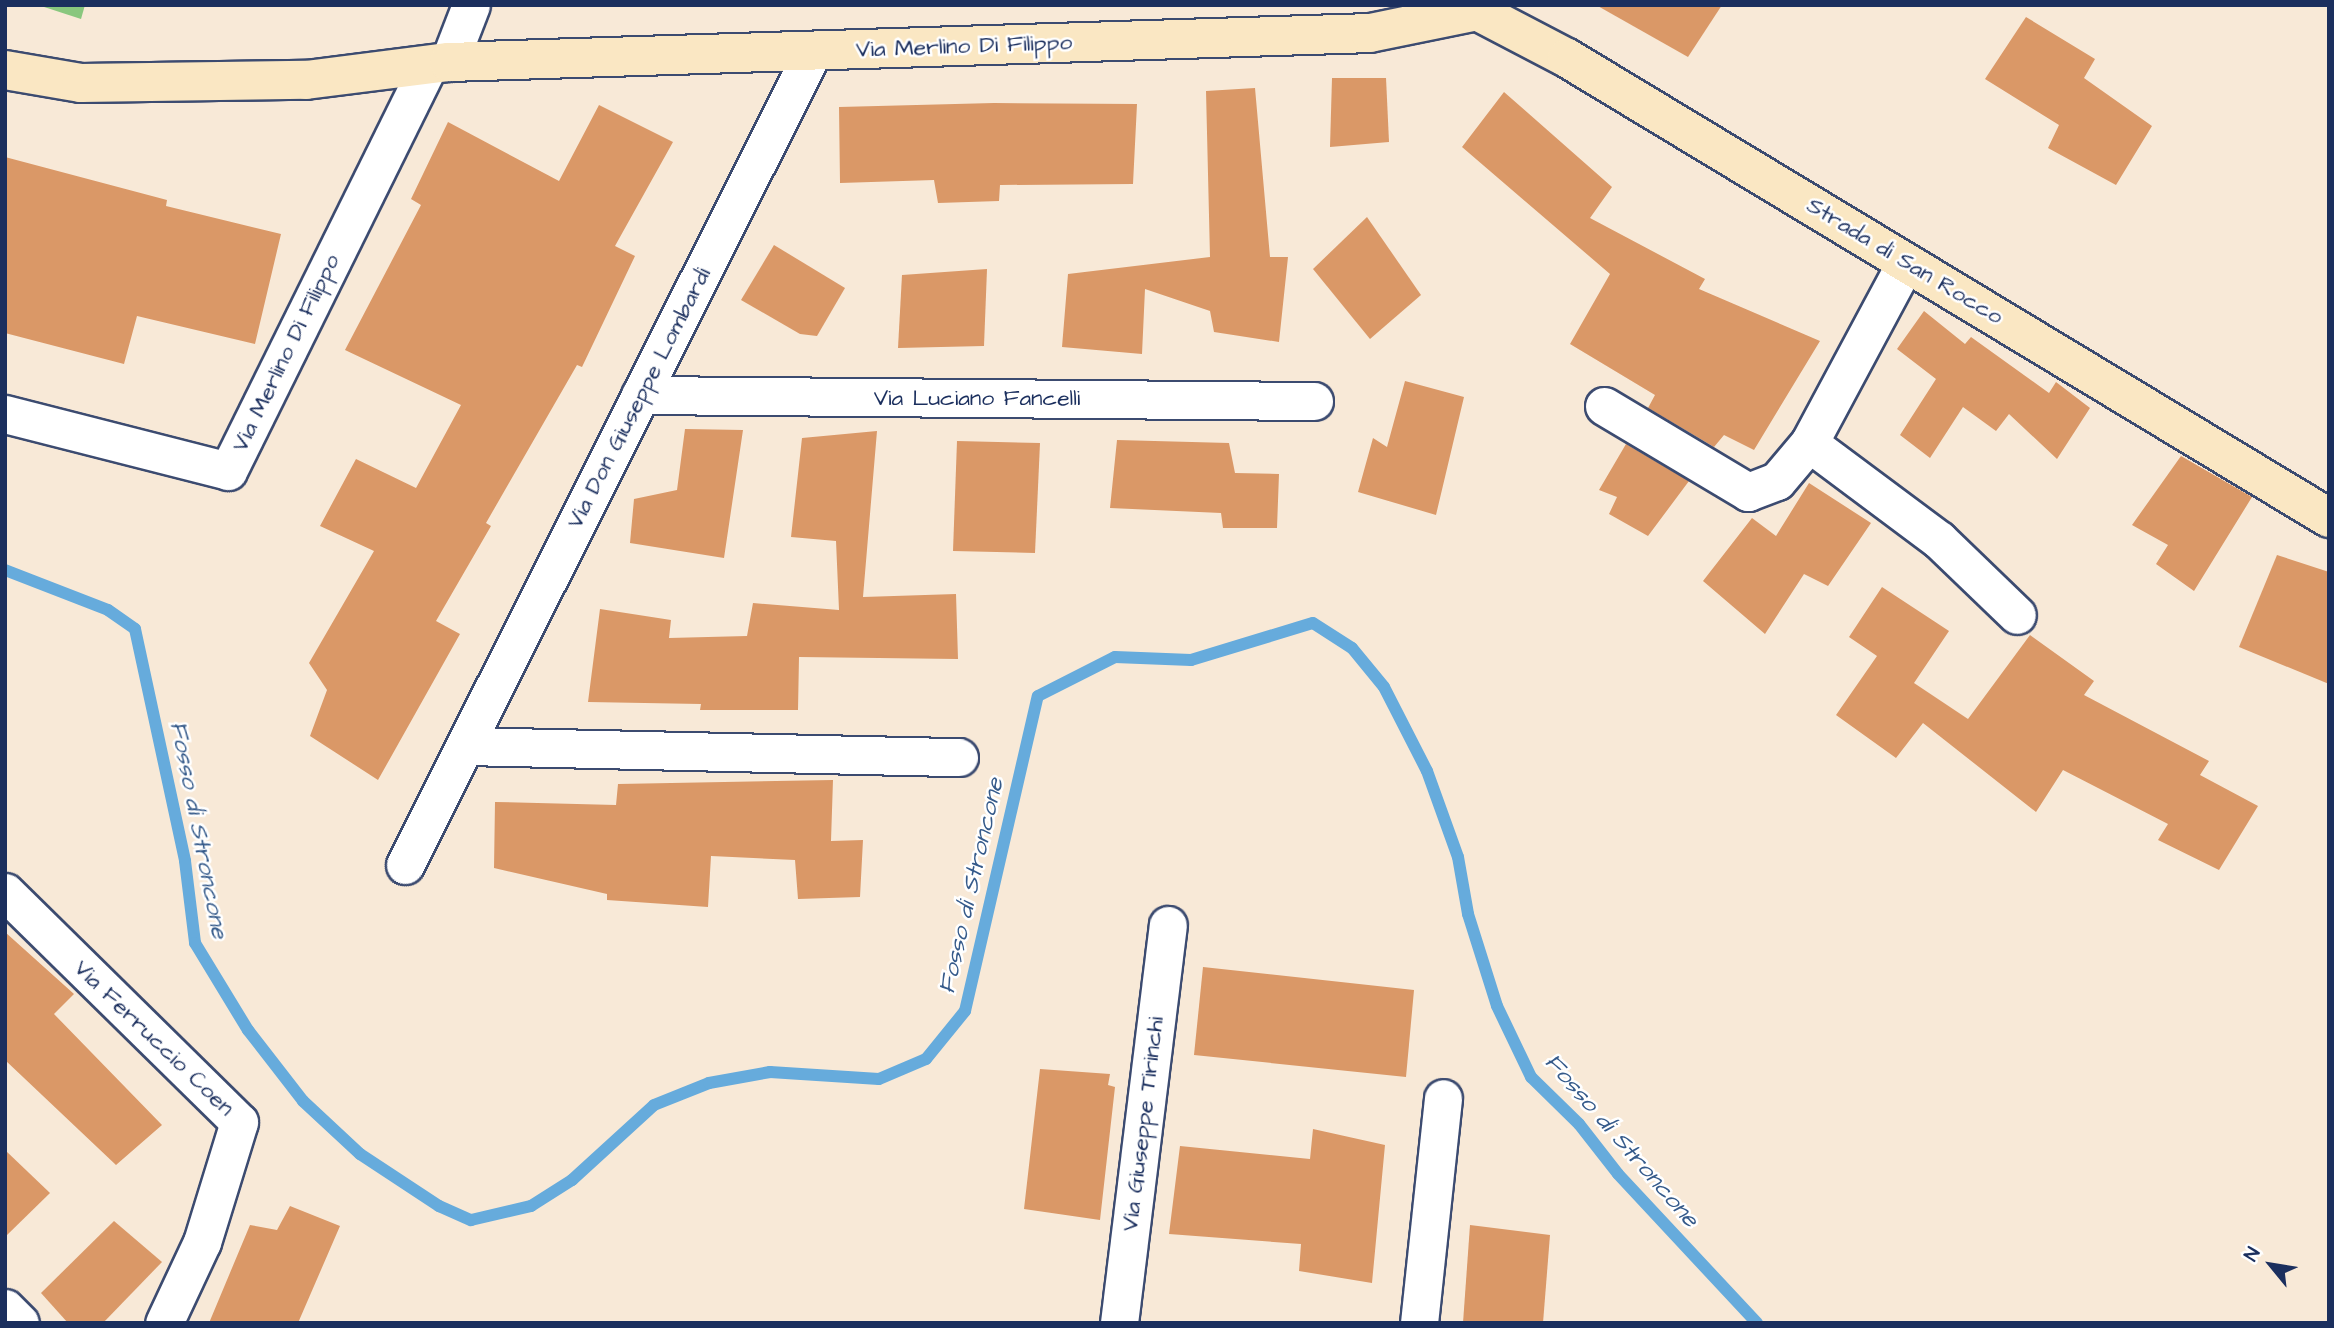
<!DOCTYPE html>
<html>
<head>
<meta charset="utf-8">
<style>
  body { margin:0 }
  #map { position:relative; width:2334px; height:1328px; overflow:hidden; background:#f8e9d7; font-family:"Architects Daughter",sans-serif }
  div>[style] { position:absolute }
  .green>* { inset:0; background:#89c77e }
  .stream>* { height:12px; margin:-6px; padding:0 6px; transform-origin:6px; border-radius:6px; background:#66abdc }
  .building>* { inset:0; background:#da9867 }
  .roads { filter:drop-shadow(2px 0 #3c4b70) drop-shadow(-2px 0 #3c4b70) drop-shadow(0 2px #3c4b70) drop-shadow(0 -2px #3c4b70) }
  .minor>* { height:37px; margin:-18.5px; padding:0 18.5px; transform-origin:18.5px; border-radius:18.5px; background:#fff }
  .secondary>* { height:38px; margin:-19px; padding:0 19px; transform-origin:19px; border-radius:19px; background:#fae7c3 }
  span { translate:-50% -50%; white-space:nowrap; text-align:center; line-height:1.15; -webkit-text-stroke:5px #fff; paint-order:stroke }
  .street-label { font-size:23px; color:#1b2f5e }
  .water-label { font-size:24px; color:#355a8a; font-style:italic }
  .frame { position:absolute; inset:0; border:7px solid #1b2f5e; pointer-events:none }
  .north { position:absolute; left:2236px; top:1230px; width:70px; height:70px; -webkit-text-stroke:5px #fff; paint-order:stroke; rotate:300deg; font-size:19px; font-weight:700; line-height:28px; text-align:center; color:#1b2f5e }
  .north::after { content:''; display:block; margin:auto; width:24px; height:32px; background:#1b2f5e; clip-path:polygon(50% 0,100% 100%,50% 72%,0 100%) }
</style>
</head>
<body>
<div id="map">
  <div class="green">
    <div style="clip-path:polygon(38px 5px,85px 5px,81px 19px)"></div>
  </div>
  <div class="stream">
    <div style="left:5px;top:570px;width:110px;rotate:21.2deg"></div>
    <div style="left:108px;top:610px;width:33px;rotate:35deg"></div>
    <div style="left:135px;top:629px;width:237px;rotate:77.8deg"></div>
    <div style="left:185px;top:861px;width:83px;rotate:83deg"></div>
    <div style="left:195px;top:943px;width:102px;rotate:58.7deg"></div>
    <div style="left:248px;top:1030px;width:90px;rotate:52.2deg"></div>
    <div style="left:303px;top:1101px;width:78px;rotate:42.9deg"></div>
    <div style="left:360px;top:1154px;width:95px;rotate:33.4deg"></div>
    <div style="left:439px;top:1206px;width:35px;rotate:24deg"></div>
    <div style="left:471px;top:1220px;width:62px;rotate:-13.1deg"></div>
    <div style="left:531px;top:1206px;width:49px;rotate:-32.4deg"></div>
    <div style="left:572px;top:1180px;width:111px;rotate:-42.4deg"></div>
    <div style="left:654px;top:1105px;width:59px;rotate:-21.8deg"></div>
    <div style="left:709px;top:1083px;width:62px;rotate:-10.2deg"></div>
    <div style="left:770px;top:1072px;width:109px;rotate:3.7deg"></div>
    <div style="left:879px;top:1079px;width:51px;rotate:-23.1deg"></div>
    <div style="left:926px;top:1059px;width:62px;rotate:-50.9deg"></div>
    <div style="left:965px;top:1011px;width:323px;rotate:-77deg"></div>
    <div style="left:1038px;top:696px;width:86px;rotate:-26.9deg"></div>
    <div style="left:1115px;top:657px;width:76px;rotate:2.3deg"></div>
    <div style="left:1191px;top:660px;width:127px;rotate:-16.9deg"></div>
    <div style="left:1313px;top:623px;width:46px;rotate:32.7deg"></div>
    <div style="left:1352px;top:648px;width:50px;rotate:50.6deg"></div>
    <div style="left:1384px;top:687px;width:94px;rotate:62.9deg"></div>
    <div style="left:1427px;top:771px;width:91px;rotate:70.2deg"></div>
    <div style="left:1458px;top:857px;width:58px;rotate:80deg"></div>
    <div style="left:1468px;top:914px;width:96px;rotate:72.5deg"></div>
    <div style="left:1497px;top:1006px;width:79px;rotate:64.4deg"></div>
    <div style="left:1531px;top:1077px;width:67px;rotate:44.4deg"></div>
    <div style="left:1579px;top:1124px;width:63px;rotate:52deg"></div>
    <div style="left:1618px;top:1174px;width:204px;rotate:47deg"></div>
  </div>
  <div class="building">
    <div style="clip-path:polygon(1596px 5px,1722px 5px,1688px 57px)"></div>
    <div style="clip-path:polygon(2026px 17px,2095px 59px,2084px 78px,2152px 126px,2116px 185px,2048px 148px,2059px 125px,1985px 79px)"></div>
    <div style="clip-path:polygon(1332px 78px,1386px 78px,1389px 142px,1330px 147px)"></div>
    <div style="clip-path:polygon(1255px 88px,1270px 257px,1288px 257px,1279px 342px,1214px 332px,1210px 311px,1145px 289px,1142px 354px,1062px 347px,1068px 274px,1210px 257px,1206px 91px)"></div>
    <div style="clip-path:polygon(1504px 92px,1612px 187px,1590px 218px,1705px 279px,1699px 289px,1820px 341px,1754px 450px,1724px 435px,1714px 447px,1648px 408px,1655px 395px,1570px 344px,1610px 274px,1462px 147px)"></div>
    <div style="clip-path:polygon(994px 103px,1137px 104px,1133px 184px,1000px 185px,999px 201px,938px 203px,934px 180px,840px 183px,839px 107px)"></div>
    <div style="clip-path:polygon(599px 105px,673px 142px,615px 246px,635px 256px,582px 367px,577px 365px,486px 523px,491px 526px,436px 621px,460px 634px,378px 780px,310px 736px,327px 690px,309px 663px,374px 551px,320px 526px,356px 459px,416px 488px,461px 405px,345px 350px,421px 205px,411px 199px,448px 122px,559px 181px)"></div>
    <div style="clip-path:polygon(5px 157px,167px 200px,166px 206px,281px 234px,255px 344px,137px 316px,124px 364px,5px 333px)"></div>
    <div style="clip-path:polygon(1367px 217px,1421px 295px,1370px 339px,1313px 269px)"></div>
    <div style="clip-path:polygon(774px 245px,845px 288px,817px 336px,800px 334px,741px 300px)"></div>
    <div style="clip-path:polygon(987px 269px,984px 346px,898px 348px,902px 275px)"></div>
    <div style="clip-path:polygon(1924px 311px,1965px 344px,1971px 337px,2049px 393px,2056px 382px,2090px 408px,2057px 459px,2009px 414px,1996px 431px,1963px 407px,1930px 458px,1900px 435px,1936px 379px,1897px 349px)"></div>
    <div style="clip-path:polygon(1405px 381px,1464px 397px,1436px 515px,1358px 492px,1373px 438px,1387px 447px)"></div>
    <div style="clip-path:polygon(685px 429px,743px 430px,724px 558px,630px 543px,634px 499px,677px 490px)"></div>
    <div style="clip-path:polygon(877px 431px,863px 597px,956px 594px,958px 659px,799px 657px,798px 710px,700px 710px,701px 704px,588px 702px,600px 609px,671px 620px,669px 638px,747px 636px,753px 603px,839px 610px,836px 541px,791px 537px,802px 438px)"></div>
    <div style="clip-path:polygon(1117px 440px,1229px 443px,1235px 473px,1279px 474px,1277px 528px,1223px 528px,1221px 513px,1110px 508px)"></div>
    <div style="clip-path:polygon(957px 441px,1040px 443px,1035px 553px,953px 551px)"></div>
    <div style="clip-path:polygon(1626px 444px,1689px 481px,1648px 536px,1609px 514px,1617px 497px,1599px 490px)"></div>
    <div style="clip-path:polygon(2181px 456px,2252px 497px,2194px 591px,2156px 564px,2168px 545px,2132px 525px)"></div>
    <div style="clip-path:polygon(1809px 483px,1871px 523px,1828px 586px,1804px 574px,1765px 634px,1703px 581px,1752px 518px,1776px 536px)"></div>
    <div style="clip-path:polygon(2277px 555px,2329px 572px,2329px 684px,2239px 647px)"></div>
    <div style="clip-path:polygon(1882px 587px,1949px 631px,1914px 683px,1968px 719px,2030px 635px,2094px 681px,2084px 695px,2209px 761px,2200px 775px,2258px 806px,2219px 870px,2158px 840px,2168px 824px,2063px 770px,2036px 812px,1923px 723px,1896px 758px,1836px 715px,1877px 656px,1849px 637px)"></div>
    <div style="clip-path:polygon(833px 780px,831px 841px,863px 840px,860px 897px,798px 899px,795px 860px,711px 856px,708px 907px,607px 900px,607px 894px,494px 868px,495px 802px,616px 805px,618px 784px)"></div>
    <div style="clip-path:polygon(5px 932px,74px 994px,54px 1014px,162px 1125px,116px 1165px,5px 1060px)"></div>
    <div style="clip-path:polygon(1203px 967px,1414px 990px,1406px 1077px,1194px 1055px)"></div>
    <div style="clip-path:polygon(1040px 1069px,1110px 1074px,1108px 1085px,1115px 1087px,1100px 1220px,1024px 1209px)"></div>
    <div style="clip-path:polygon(1313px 1129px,1385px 1145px,1372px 1283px,1299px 1271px,1301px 1244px,1169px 1234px,1180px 1146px,1310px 1159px)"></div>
    <div style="clip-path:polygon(5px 1150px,50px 1193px,5px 1237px)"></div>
    <div style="clip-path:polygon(290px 1206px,340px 1226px,298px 1323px,209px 1323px,250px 1225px,277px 1230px)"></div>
    <div style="clip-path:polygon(114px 1221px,162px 1262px,103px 1323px,68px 1323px,41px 1293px)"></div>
    <div style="clip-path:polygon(1470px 1225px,1550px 1235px,1543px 1323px,1463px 1323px)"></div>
  </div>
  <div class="roads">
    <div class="minor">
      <div style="left:449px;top:62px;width:61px;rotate:-68.9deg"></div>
      <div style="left:640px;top:395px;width:674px;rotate:0.51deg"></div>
      <div style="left:1604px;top:406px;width:168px;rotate:30.8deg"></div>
      <div style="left:1748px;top:492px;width:31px;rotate:-21deg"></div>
      <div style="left:1777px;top:481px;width:50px;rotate:-49.9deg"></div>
      <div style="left:1809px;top:443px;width:205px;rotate:-61.8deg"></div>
      <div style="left:5px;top:414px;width:230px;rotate:14.3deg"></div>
      <div style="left:228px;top:471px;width:452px;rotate:-63.7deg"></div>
      <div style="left:1809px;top:443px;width:162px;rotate:36.7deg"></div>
      <div style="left:1939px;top:540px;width:108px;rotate:43.9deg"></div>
      <div style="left:465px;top:746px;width:494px;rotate:1.3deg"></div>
      <div style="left:405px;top:865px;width:911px;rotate:-63.38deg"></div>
      <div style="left:5px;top:892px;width:328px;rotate:44.5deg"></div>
      <div style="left:239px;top:1122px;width:126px;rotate:107.1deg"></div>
      <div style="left:202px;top:1242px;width:89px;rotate:115.1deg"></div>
      <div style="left:5px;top:1308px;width:21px;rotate:45deg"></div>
      <div style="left:1119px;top:1323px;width:401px;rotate:-83deg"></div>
      <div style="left:1419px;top:1323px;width:226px;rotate:-83.9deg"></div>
    </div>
    <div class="secondary">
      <div style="left:5px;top:70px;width:77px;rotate:9.7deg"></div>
      <div style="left:81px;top:83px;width:225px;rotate:-0.8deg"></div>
      <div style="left:306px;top:80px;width:144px;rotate:-7.2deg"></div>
      <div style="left:449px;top:62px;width:921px;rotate:-1.8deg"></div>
      <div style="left:1370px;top:33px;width:109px;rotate:-11.6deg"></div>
      <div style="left:1477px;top:11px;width:102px;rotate:27.6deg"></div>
      <div style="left:1567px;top:58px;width:890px;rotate:31.12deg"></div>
    </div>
  </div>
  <div class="street-label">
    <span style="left:964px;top:46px;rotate:-2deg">Via Merlino Di Filippo</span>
    <span style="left:1905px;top:261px;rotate:31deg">Strada di San Rocco</span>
    <span style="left:286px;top:353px;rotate:-64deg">Via Merlino Di Filippo</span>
    <span style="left:639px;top:398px;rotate:-63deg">Via Don Giuseppe Lombardi</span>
    <span style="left:977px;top:398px">Via Luciano Fancelli</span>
    <span style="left:154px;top:1038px;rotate:44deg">Via Ferruccio Coen</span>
    <span style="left:1143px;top:1124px;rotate:-83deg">Via Giuseppe Tirinchi</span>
  </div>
  <div class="water-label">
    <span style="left:198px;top:830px;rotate:79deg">Fosso di Stroncone</span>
    <span style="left:972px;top:886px;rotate:-77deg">Fosso di Stroncone</span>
    <span style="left:1621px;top:1141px;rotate:49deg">Fosso di Stroncone</span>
  </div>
  <div class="frame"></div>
  <div class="north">N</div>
</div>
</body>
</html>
